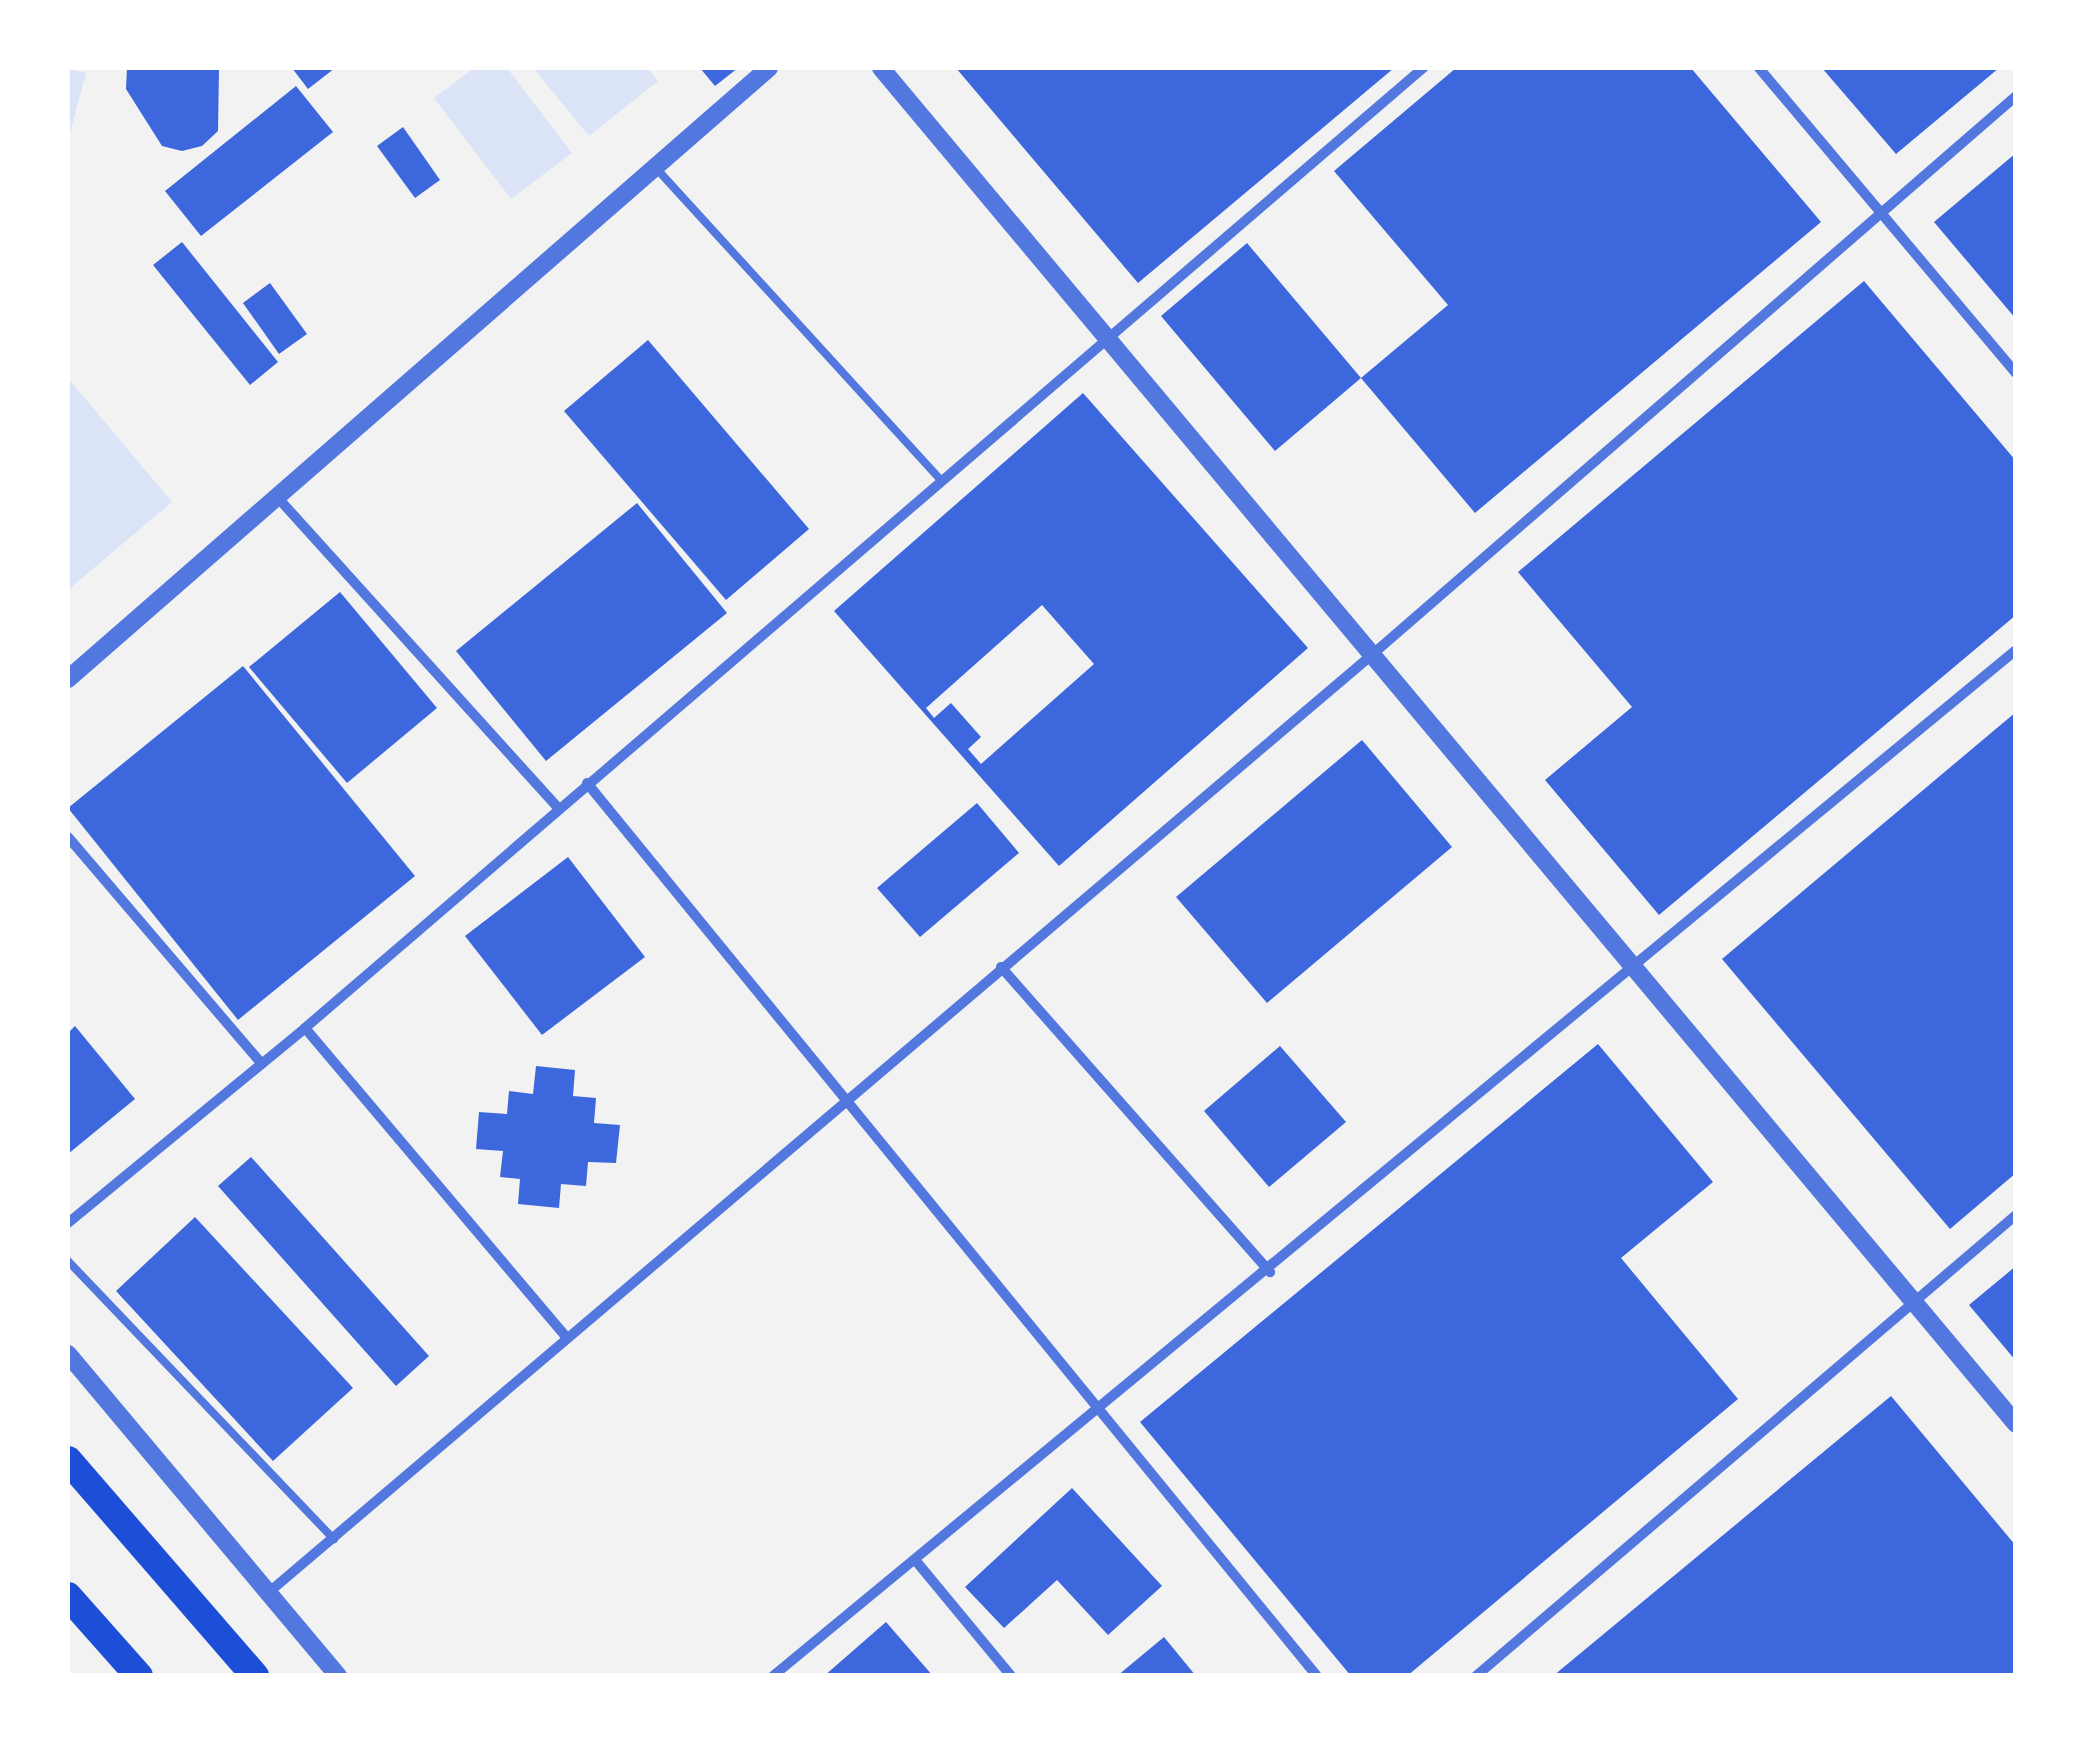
<!DOCTYPE html>
<html>
<head>
<meta charset="utf-8">
<style>
  body { margin:0 }
  #map { position:relative; width:2083px; height:1743px; overflow:hidden; background:#f2f2f2; font-family:"Roboto Condensed",sans-serif }
  div>[style] { position:absolute }
  .green>* { inset:0; background:#dbe4f7 }
  .building>* { inset:0; background:#3d67dc }
  .service>* { height:8px; margin:-4px; padding:0 4px; transform-origin:4px; border-radius:4px; background:#5277de }
  .minor>* { height:10px; margin:-5px; padding:0 5px; transform-origin:5px; border-radius:5px; background:#5277de }
  .tertiary>* { height:18px; margin:-9px; padding:0 9px; transform-origin:9px; border-radius:9px; background:#5277de }
  .trunk>* { height:28px; margin:-14px; padding:0 14px; transform-origin:14px; border-radius:14px; background:#1d4ed8 }
  span { translate:-50% -50%; white-space:nowrap; text-align:center; line-height:1.15; -webkit-text-stroke:10px #fff; paint-order:stroke }
  .frame { position:absolute; inset:0; border:70px solid #fff; pointer-events:none }
</style>
</head>
<body>
<div id="map">
  <div class="green">
    <div style="clip-path:polygon(68px 68px,86px 73px,68px 141px)"></div>
    <div style="clip-path:polygon(474px 68px,507px 68px,572px 153px,511px 199px,434px 98px)"></div>
    <div style="clip-path:polygon(533px 68px,647px 68px,658px 81px,589px 136px)"></div>
    <div style="clip-path:polygon(68px 378px,172px 502px,68px 590px)"></div>
  </div>
  <div class="building">
    <div style="clip-path:polygon(127px 68px,219px 68px,218px 131px,202px 146px,182px 151px,162px 146px,126px 89px)"></div>
    <div style="clip-path:polygon(292px 68px,335px 68px,308px 89px)"></div>
    <div style="clip-path:polygon(700px 68px,738px 68px,715px 86px)"></div>
    <div style="clip-path:polygon(956px 68px,1394px 68px,1138px 283px)"></div>
    <div style="clip-path:polygon(1456px 68px,1691px 68px,1821px 222px,1475px 513px,1361px 378px,1448px 305px,1334px 171px)"></div>
    <div style="clip-path:polygon(1822px 68px,1999px 68px,1896px 154px)"></div>
    <div style="clip-path:polygon(296px 86px,333px 132px,201px 236px,165px 191px)"></div>
    <div style="clip-path:polygon(403px 127px,440px 180px,415px 198px,377px 146px)"></div>
    <div style="clip-path:polygon(2016px 153px,2016px 319px,1934px 222px)"></div>
    <div style="clip-path:polygon(182px 242px,278px 362px,250px 385px,153px 265px)"></div>
    <div style="clip-path:polygon(1247px 243px,1361px 378px,1275px 451px,1161px 316px)"></div>
    <div style="clip-path:polygon(1864px 281px,2016px 461px,2016px 615px,1659px 915px,1545px 780px,1632px 707px,1518px 572px)"></div>
    <div style="clip-path:polygon(270px 283px,307px 334px,279px 354px,243px 303px)"></div>
    <div style="clip-path:polygon(648px 340px,809px 529px,726px 600px,564px 411px)"></div>
    <div style="clip-path:polygon(evenodd,1083px 393px,1308px 648px,1059px 866px,834px 611px,1083px 393px,1042px 605px,1094px 664px,981px 764px,968px 749px,981px 737px,951px 703px,934px 718px,926px 708px,1042px 605px)"></div>
    <div style="clip-path:polygon(637px 503px,727px 613px,546px 761px,456px 651px)"></div>
    <div style="clip-path:polygon(340px 592px,437px 708px,347px 783px,249px 667px)"></div>
    <div style="clip-path:polygon(243px 666px,415px 876px,238px 1020px,68px 808px)"></div>
    <div style="clip-path:polygon(2016px 712px,2016px 1173px,1950px 1229px,1722px 959px)"></div>
    <div style="clip-path:polygon(1362px 740px,1452px 847px,1267px 1003px,1176px 897px)"></div>
    <div style="clip-path:polygon(977px 803px,1019px 853px,920px 937px,877px 888px)"></div>
    <div style="clip-path:polygon(568px 857px,645px 957px,542px 1035px,465px 936px)"></div>
    <div style="clip-path:polygon(75px 1026px,135px 1099px,68px 1154px,68px 1033px)"></div>
    <div style="clip-path:polygon(1598px 1044px,1713px 1182px,1621px 1258px,1738px 1399px,1407px 1676px,1351px 1676px,1140px 1422px)"></div>
    <div style="clip-path:polygon(1280px 1046px,1346px 1122px,1269px 1187px,1204px 1111px)"></div>
    <div style="clip-path:polygon(536px 1066px,575px 1070px,573px 1096px,596px 1098px,594px 1123px,620px 1125px,616px 1163px,588px 1162px,586px 1186px,561px 1184px,559px 1208px,518px 1204px,520px 1179px,500px 1177px,503px 1151px,476px 1149px,479px 1112px,507px 1114px,509px 1091px,533px 1094px)"></div>
    <div style="clip-path:polygon(251px 1157px,429px 1356px,396px 1386px,218px 1186px)"></div>
    <div style="clip-path:polygon(195px 1217px,353px 1388px,273px 1461px,116px 1291px)"></div>
    <div style="clip-path:polygon(2016px 1266px,2016px 1361px,1969px 1305px)"></div>
    <div style="clip-path:polygon(1891px 1396px,2016px 1546px,2016px 1676px,1553px 1676px)"></div>
    <div style="clip-path:polygon(1072px 1488px,1162px 1586px,1108px 1635px,1057px 1580px,1004px 1628px,965px 1587px)"></div>
    <div style="clip-path:polygon(886px 1622px,933px 1676px,824px 1676px)"></div>
    <div style="clip-path:polygon(1164px 1637px,1196px 1676px,1117px 1676px)"></div>
  </div>
  <div class="service">
    <div style="left:655px;top:167px;width:424px;rotate:47.6deg"></div>
    <div style="left:68px;top:1261px;width:385px;rotate:46.3deg"></div>
  </div>
  <div class="minor">
    <div style="left:1759px;top:68px;width:399px;rotate:49.9deg"></div>
    <div style="left:279px;top:499px;width:418px;rotate:47.9deg"></div>
    <div style="left:587px;top:783px;width:1153px;rotate:50.74deg"></div>
    <div style="left:68px;top:837px;width:297px;rotate:49.5deg"></div>
    <div style="left:1001px;top:967px;width:407px;rotate:48.6deg"></div>
    <div style="left:305px;top:1028px;width:406px;rotate:49.8deg"></div>
    <div style="left:68px;top:1223px;width:307px;rotate:-39.4deg"></div>
    <div style="left:305px;top:1028px;width:1474px;rotate:-40.65deg"></div>
    <div style="left:916px;top:1561px;width:149px;rotate:50.4deg"></div>
    <div style="left:268px;top:1593px;width:1451px;rotate:-40.36deg"></div>
    <div style="left:1374px;top:653px;width:850px;rotate:-40.94deg"></div>
    <div style="left:773px;top:1676px;width:1612px;rotate:-39.54deg"></div>
    <div style="left:1476px;top:1676px;width:710px;rotate:-40.49deg"></div>
  </div>
  <div class="tertiary">
    <div style="left:881px;top:68px;width:1768px;rotate:50.07deg"></div>
    <div style="left:68px;top:679px;width:930px;rotate:-41.08deg"></div>
    <div style="left:68px;top:1354px;width:420px;rotate:50deg"></div>
  </div>
  <div class="trunk">
    <div style="left:68px;top:1460px;width:286px;rotate:49.1deg"></div>
    <div style="left:68px;top:1596px;width:107px;rotate:48.4deg"></div>
  </div>
  <div class="frame"></div>
</div>
</body>
</html>
